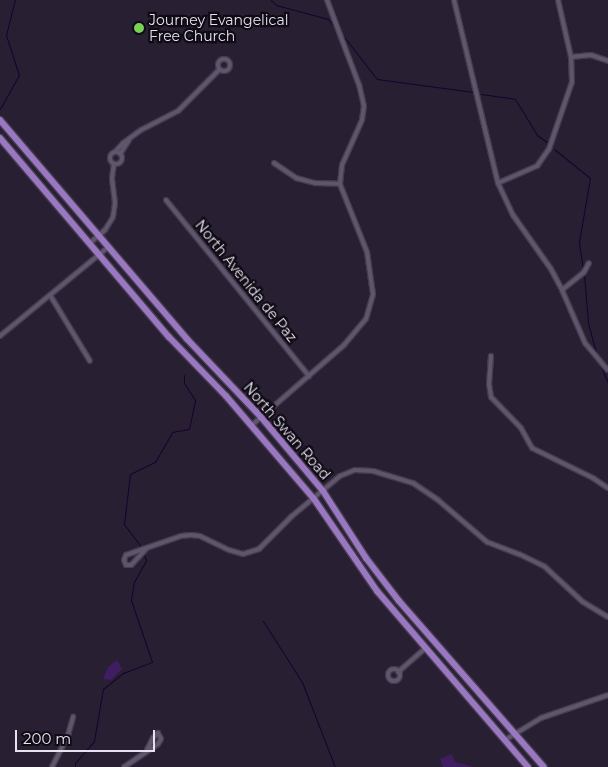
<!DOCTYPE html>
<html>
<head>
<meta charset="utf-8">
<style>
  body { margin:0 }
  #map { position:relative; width:608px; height:767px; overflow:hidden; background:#281f33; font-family:Montserrat,sans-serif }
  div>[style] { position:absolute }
  .green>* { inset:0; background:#3f1d60 }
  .stream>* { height:1px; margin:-0.5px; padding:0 0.5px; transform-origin:0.5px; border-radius:0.5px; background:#19002f }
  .roads { filter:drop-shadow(1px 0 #443c4d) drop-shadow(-1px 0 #443c4d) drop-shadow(0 1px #443c4d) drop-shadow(0 -1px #443c4d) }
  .minor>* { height:4px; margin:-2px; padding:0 2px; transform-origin:2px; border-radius:2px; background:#5f556c }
  .minor>.ring { margin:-2px; padding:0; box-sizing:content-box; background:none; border:4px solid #5f556c; border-radius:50% }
  .primary>* { height:6px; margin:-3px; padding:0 3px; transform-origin:3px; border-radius:3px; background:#9977c1 }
  .dots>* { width:14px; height:14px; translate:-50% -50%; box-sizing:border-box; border:2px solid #0f0b14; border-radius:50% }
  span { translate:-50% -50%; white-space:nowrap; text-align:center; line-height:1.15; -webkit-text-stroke:4.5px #0f0b14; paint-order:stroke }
  .poi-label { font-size:14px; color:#e8e2f0 }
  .left { translate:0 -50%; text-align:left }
  .street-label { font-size:14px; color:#e8e2f0 }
  .scale { position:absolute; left:15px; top:730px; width:140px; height:22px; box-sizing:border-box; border:2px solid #e8e2f0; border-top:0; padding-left:6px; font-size:15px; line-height:18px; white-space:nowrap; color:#e8e2f0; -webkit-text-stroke:4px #0f0b14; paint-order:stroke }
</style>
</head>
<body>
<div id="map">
  <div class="green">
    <div style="clip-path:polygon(117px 660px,122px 669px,111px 680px,103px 679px,108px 667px)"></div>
    <div style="clip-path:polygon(452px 754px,455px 762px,473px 767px,443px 767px,440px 759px)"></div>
  </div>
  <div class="stream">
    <div style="left:271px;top:0;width:7px;rotate:45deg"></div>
    <div style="left:276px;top:5px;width:54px;rotate:15.1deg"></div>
    <div style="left:328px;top:19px;width:11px;rotate:49deg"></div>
    <div style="left:341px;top:33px;width:58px;rotate:52deg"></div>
    <div style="left:377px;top:79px;width:97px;rotate:7.7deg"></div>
    <div style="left:481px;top:94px;width:34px;rotate:8deg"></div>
    <div style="left:515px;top:99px;width:42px;rotate:58.6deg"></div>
    <div style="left:537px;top:135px;width:14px;rotate:36deg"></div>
    <div style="left:0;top:109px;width:39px;rotate:-61deg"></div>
    <div style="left:19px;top:75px;width:42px;rotate:-108deg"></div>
    <div style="left:6px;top:35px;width:36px;rotate:-76deg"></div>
    <div style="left:554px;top:149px;width:46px;rotate:38.9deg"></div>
    <div style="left:590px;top:178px;width:65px;rotate:99.8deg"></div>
    <div style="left:579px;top:242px;width:28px;rotate:82deg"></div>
    <div style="left:584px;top:274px;width:49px;rotate:85.3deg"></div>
    <div style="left:588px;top:323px;width:31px;rotate:75deg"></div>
    <div style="left:600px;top:364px;width:21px;rotate:67deg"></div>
    <div style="left:142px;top:548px;width:30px;rotate:-127deg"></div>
    <div style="left:124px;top:524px;width:50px;rotate:-83.2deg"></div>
    <div style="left:130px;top:474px;width:28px;rotate:-26deg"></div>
    <div style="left:155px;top:462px;width:34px;rotate:-60deg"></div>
    <div style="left:172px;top:432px;width:17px;rotate:-10deg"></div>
    <div style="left:189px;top:429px;width:30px;rotate:-78deg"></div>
    <div style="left:195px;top:400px;width:20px;rotate:-123deg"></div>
    <div style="left:184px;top:383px;width:8px;rotate:-90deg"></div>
    <div style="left:263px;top:621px;width:72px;rotate:57.4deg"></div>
    <div style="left:302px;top:682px;width:91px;rotate:68.8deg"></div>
    <div style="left:75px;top:767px;width:4px;rotate:-90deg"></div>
    <div style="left:75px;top:763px;width:29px;rotate:-49deg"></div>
    <div style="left:94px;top:741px;width:53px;rotate:-80.2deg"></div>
    <div style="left:103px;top:689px;width:26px;rotate:-39deg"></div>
    <div style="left:123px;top:673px;width:31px;rotate:-21deg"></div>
    <div style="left:152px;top:662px;width:65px;rotate:-108.7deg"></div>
    <div style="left:131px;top:600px;width:18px;rotate:-81deg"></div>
    <div style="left:134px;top:582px;width:25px;rotate:-61deg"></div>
    <div style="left:146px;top:560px;width:5px;rotate:-112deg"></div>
  </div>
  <div class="roads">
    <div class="minor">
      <div style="left:454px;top:0;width:188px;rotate:76.5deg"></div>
      <div style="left:498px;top:183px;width:35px;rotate:65deg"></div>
      <div style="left:513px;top:215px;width:66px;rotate:54.9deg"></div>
      <div style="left:551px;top:269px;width:24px;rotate:62deg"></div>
      <div style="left:562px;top:290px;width:58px;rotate:66.5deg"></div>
      <div style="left:585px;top:343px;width:35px;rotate:50deg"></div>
      <div style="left:571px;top:57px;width:20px;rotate:-6deg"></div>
      <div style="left:591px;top:55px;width:18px;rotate:19deg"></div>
      <div class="ring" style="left:218px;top:59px;width:8px;height:8px"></div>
      <div style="left:115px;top:152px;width:12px;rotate:-48deg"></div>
      <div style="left:123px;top:143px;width:22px;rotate:-36deg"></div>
      <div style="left:141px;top:130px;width:42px;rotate:-27.2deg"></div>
      <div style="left:178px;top:111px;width:59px;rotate:-45deg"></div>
      <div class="ring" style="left:110px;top:152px;width:8px;height:8px"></div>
      <div style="left:120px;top:154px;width:17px;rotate:-57deg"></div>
      <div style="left:274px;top:163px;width:27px;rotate:34deg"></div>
      <div style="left:296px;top:178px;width:20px;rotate:15deg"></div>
      <div style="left:315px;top:183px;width:25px;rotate:2deg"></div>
      <div style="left:498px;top:183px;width:43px;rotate:-23.6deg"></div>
      <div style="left:537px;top:166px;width:21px;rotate:-55deg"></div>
      <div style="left:549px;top:149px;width:71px;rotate:-71.1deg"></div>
      <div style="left:572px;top:82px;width:25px;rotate:-92deg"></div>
      <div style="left:571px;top:57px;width:58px;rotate:-102.8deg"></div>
      <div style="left:166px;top:200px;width:227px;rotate:50.9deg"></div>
      <div style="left:90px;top:243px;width:20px;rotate:-41deg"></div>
      <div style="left:105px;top:230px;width:15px;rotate:-58deg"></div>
      <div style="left:113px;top:217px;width:14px;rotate:-82deg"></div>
      <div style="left:115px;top:203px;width:25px;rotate:-97deg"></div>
      <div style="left:112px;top:178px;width:14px;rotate:-82deg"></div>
      <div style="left:562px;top:290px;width:28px;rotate:-39deg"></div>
      <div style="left:584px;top:272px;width:10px;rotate:-61deg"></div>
      <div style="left:50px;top:295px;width:77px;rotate:58.8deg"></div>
      <div style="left:0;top:336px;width:139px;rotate:-39.4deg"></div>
      <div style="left:491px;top:356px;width:28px;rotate:94deg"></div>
      <div style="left:489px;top:384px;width:13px;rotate:81deg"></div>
      <div style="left:491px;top:397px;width:43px;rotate:45.9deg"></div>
      <div style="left:521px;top:428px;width:23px;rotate:61deg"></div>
      <div style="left:532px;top:448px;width:68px;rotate:26.2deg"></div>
      <div style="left:593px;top:478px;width:18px;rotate:34deg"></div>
      <div style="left:252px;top:425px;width:122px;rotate:-41deg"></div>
      <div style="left:344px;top:345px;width:34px;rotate:-50deg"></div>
      <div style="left:366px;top:319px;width:26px;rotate:-74deg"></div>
      <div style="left:373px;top:294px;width:42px;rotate:-98.1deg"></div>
      <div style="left:367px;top:252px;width:73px;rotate:-111.7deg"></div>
      <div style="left:340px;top:184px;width:19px;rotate:-84deg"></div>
      <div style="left:342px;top:165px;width:49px;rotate:-66deg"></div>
      <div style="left:362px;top:120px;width:14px;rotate:-82deg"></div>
      <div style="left:364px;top:106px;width:22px;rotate:-103deg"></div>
      <div style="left:359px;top:85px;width:91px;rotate:-110.6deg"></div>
      <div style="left:147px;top:548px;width:23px;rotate:133deg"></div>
      <div style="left:131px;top:565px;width:5px;rotate:180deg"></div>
      <div style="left:126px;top:565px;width:5px;rotate:-112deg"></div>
      <div style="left:124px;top:560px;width:5px;rotate:-68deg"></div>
      <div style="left:126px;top:555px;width:58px;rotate:-19.1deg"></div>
      <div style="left:181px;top:536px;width:10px;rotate:-6deg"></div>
      <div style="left:191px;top:535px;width:9px;rotate:6deg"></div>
      <div style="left:200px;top:536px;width:32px;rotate:26deg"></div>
      <div style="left:229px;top:550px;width:15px;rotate:16deg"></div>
      <div style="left:243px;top:554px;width:17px;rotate:-17deg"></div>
      <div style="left:259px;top:549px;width:47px;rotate:-45deg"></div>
      <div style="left:292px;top:516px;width:62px;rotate:-39.8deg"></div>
      <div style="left:340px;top:476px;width:16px;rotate:-22deg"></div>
      <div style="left:355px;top:470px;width:18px;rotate:3deg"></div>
      <div style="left:373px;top:471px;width:42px;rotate:16.7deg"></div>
      <div style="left:413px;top:483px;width:30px;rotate:34deg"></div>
      <div style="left:438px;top:500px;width:65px;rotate:40.6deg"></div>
      <div style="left:487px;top:542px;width:34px;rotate:21deg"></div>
      <div style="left:519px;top:554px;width:28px;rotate:26deg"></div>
      <div style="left:544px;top:566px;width:53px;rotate:42.7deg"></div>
      <div style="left:583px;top:602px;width:29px;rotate:31deg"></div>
      <div class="ring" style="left:388px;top:669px;width:8px;height:8px"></div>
      <div style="left:398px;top:672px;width:37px;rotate:-41deg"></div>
      <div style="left:505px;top:740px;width:42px;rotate:-31.4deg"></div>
      <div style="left:541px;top:718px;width:71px;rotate:-18.9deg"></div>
      <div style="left:52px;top:767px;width:36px;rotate:-63deg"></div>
      <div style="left:68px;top:735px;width:19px;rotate:-74deg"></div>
      <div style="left:124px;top:767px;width:41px;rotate:-34.1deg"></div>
      <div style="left:158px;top:744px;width:6px;rotate:-59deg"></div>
      <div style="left:161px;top:739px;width:7px;rotate:-117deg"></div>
      <div style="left:158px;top:733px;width:7px;rotate:135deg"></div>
      <div style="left:153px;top:738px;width:13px;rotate:117deg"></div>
    </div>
    <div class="primary">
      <div style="left:0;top:120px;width:288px;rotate:49.5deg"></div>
      <div style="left:187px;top:339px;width:108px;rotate:46.5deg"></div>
      <div style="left:261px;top:417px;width:97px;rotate:50deg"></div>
      <div style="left:323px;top:491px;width:80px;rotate:57.3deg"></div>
      <div style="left:366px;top:558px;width:54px;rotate:52.5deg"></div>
      <div style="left:399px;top:601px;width:220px;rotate:48.9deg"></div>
      <div style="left:0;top:138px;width:261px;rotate:49.7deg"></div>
      <div style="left:169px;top:337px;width:82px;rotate:46deg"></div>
      <div style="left:226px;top:396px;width:135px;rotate:49.5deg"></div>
      <div style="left:314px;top:499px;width:112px;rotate:55.6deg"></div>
      <div style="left:377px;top:591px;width:232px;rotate:49.4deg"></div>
    </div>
  </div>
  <div class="dots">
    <div style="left:139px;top:28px;background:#7ad156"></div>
  </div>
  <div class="poi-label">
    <span class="left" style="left:149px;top:28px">Journey Evangelical<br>Free Church</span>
  </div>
  <div class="street-label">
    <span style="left:246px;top:281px;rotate:51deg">North Avenida de Paz</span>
    <span style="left:287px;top:431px;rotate:49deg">North Swan Road</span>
  </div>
  <div class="scale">200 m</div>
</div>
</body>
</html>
